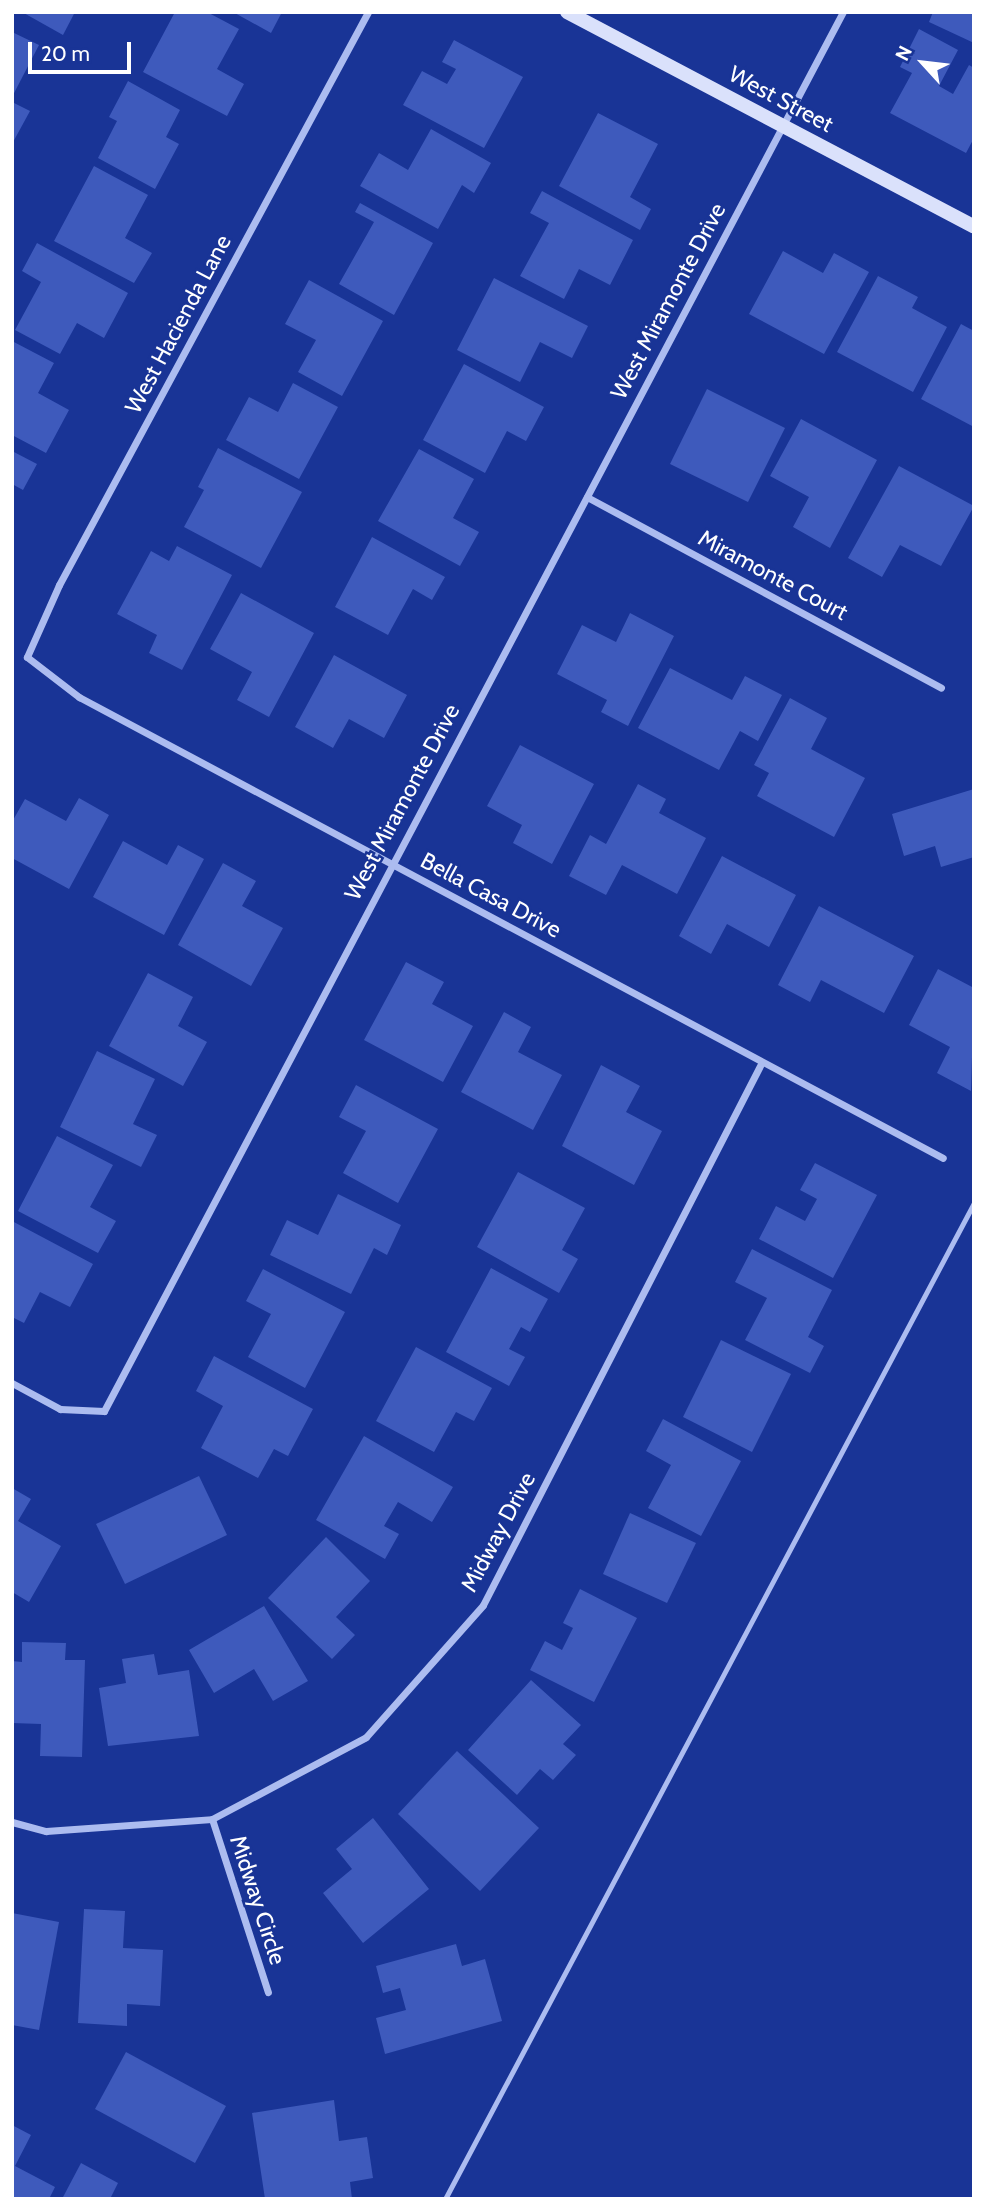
<!DOCTYPE html>
<html>
<head>
<meta charset="utf-8">
<style>
  body { margin:0 }
  #map { position:relative; width:986px; height:2211px; overflow:hidden; background:#193496; font-family:Cabin,sans-serif }
  div>[style] { position:absolute }
  .building>* { inset:0; background:#3e5abc }
  .lane>* { height:5px; margin:-2.5px; padding:0 2.5px; transform-origin:2.5px; border-radius:2.5px; background:#acbcf0 }
  .street>* { height:7px; margin:-3.5px; padding:0 3.5px; transform-origin:3.5px; border-radius:3.5px; background:#acbcf0 }
  .secondary>* { height:14px; margin:-7px; padding:0 7px; transform-origin:7px; border-radius:7px; background:#dae1fb }
  span { translate:-50% -50%; white-space:nowrap; text-align:center; line-height:1.15; -webkit-text-stroke:5px #193496; paint-order:stroke }
  .street-label { font-size:23px; color:#fff }
  .frame { position:absolute; inset:0; border:14px solid #fff; pointer-events:none }
  .north { position:absolute; left:888px; top:28px; width:70px; height:70px; -webkit-text-stroke:5px #193496; paint-order:stroke; rotate:297deg; font-size:19px; font-weight:700; line-height:28px; text-align:center; color:#fff }
  .north::after { content:''; display:block; margin:auto; width:24px; height:32px; background:#fff; clip-path:polygon(50% 0,100% 100%,50% 72%,0 100%) }
  .scale { position:absolute; left:28px; top:42px; width:103px; height:32px; box-sizing:border-box; border:4px solid #fff; border-top:0; padding-left:9px; font-size:21px; line-height:24px; white-space:nowrap; color:#fff; -webkit-text-stroke:5px #193496; paint-order:stroke }
</style>
</head>
<body>
<div id="map">
  <div class="building">
    <div style="clip-path:polygon(22px 12px,75px 12px,63px 35px)"></div>
    <div style="clip-path:polygon(175px 12px,207px 12px,239px 29px,217px 69px,244px 84px,227px 116px,143px 72px)"></div>
    <div style="clip-path:polygon(233px 12px,282px 12px,271px 33px)"></div>
    <div style="clip-path:polygon(933px 12px,974px 12px,974px 43px,929px 22px)"></div>
    <div style="clip-path:polygon(919px 29px,958px 50px,939px 86px,953px 94px,969px 65px,974px 68px,974px 138px,966px 153px,890px 113px,912px 73px,900px 67px)"></div>
    <div style="clip-path:polygon(12px 32px,39px 45px,12px 97px)"></div>
    <div style="clip-path:polygon(454px 40px,523px 77px,484px 148px,403px 105px,422px 71px,447px 84px,456px 69px,442px 62px)"></div>
    <div style="clip-path:polygon(128px 81px,180px 110px,166px 137px,179px 144px,155px 189px,98px 158px,117px 121px,109px 117px)"></div>
    <div style="clip-path:polygon(12px 102px,30px 111px,12px 144px)"></div>
    <div style="clip-path:polygon(598px 113px,658px 144px,630px 197px,651px 209px,640px 230px,559px 186px)"></div>
    <div style="clip-path:polygon(431px 129px,491px 163px,474px 193px,462px 185px,438px 229px,360px 186px,379px 153px,408px 170px)"></div>
    <div style="clip-path:polygon(94px 166px,148px 195px,125px 238px,152px 253px,134px 283px,54px 241px)"></div>
    <div style="clip-path:polygon(542px 191px,633px 240px,610px 285px,579px 269px,564px 299px,520px 276px,549px 223px,530px 213px)"></div>
    <div style="clip-path:polygon(360px 203px,433px 243px,394px 315px,339px 284px,374px 222px,355px 212px)"></div>
    <div style="clip-path:polygon(37px 243px,128px 293px,104px 338px,77px 323px,60px 354px,15px 330px,41px 282px,22px 271px)"></div>
    <div style="clip-path:polygon(783px 251px,823px 273px,834px 253px,869px 272px,824px 354px,749px 314px)"></div>
    <div style="clip-path:polygon(878px 276px,918px 297px,912px 308px,947px 327px,913px 392px,837px 352px)"></div>
    <div style="clip-path:polygon(494px 278px,588px 326px,572px 358px,540px 342px,520px 382px,457px 350px)"></div>
    <div style="clip-path:polygon(309px 280px,383px 321px,342px 396px,298px 372px,316px 340px,285px 324px)"></div>
    <div style="clip-path:polygon(961px 324px,974px 331px,974px 427px,921px 399px)"></div>
    <div style="clip-path:polygon(12px 341px,54px 363px,38px 393px,69px 410px,46px 453px,12px 435px)"></div>
    <div style="clip-path:polygon(464px 364px,544px 407px,526px 441px,507px 431px,485px 473px,423px 440px)"></div>
    <div style="clip-path:polygon(293px 383px,338px 407px,299px 479px,226px 440px,249px 397px,278px 412px)"></div>
    <div style="clip-path:polygon(707px 389px,785px 428px,748px 502px,670px 464px)"></div>
    <div style="clip-path:polygon(801px 419px,877px 460px,830px 548px,793px 527px,809px 497px,770px 476px)"></div>
    <div style="clip-path:polygon(218px 448px,302px 492px,261px 568px,184px 527px,204px 490px,198px 487px)"></div>
    <div style="clip-path:polygon(419px 449px,474px 479px,453px 518px,479px 532px,460px 566px,378px 521px)"></div>
    <div style="clip-path:polygon(12px 451px,37px 464px,23px 490px,12px 484px)"></div>
    <div style="clip-path:polygon(899px 466px,974px 506px,941px 566px,900px 545px,882px 577px,848px 558px)"></div>
    <div style="clip-path:polygon(372px 537px,445px 577px,432px 600px,413px 589px,388px 635px,335px 607px)"></div>
    <div style="clip-path:polygon(177px 546px,232px 575px,182px 670px,149px 653px,157px 635px,117px 614px,151px 551px,169px 561px)"></div>
    <div style="clip-path:polygon(241px 593px,314px 633px,269px 717px,237px 700px,252px 672px,210px 649px)"></div>
    <div style="clip-path:polygon(630px 613px,674px 636px,628px 726px,601px 712px,607px 700px,557px 674px,582px 625px,616px 642px)"></div>
    <div style="clip-path:polygon(334px 655px,407px 695px,384px 738px,349px 719px,333px 748px,295px 727px)"></div>
    <div style="clip-path:polygon(670px 668px,732px 700px,745px 676px,782px 695px,758px 741px,740px 731px,719px 770px,638px 728px)"></div>
    <div style="clip-path:polygon(790px 698px,827px 718px,811px 749px,865px 778px,834px 837px,757px 796px,769px 773px,754px 765px)"></div>
    <div style="clip-path:polygon(520px 745px,594px 784px,552px 864px,513px 843px,522px 825px,487px 806px)"></div>
    <div style="clip-path:polygon(638px 784px,666px 799px,659px 813px,706px 838px,677px 894px,622px 865px,606px 895px,569px 876px,590px 835px,606px 844px)"></div>
    <div style="clip-path:polygon(974px 789px,974px 857px,941px 867px,935px 846px,904px 856px,892px 814px)"></div>
    <div style="clip-path:polygon(79px 798px,109px 815px,69px 889px,12px 858px,12px 822px,25px 799px,66px 821px)"></div>
    <div style="clip-path:polygon(123px 841px,167px 865px,178px 845px,204px 859px,164px 935px,93px 897px)"></div>
    <div style="clip-path:polygon(722px 856px,796px 895px,769px 947px,727px 924px,711px 954px,679px 936px)"></div>
    <div style="clip-path:polygon(223px 863px,256px 881px,242px 906px,283px 928px,251px 986px,178px 945px)"></div>
    <div style="clip-path:polygon(819px 906px,914px 956px,884px 1013px,821px 980px,810px 1002px,778px 985px)"></div>
    <div style="clip-path:polygon(406px 962px,444px 982px,432px 1004px,473px 1026px,443px 1082px,364px 1040px)"></div>
    <div style="clip-path:polygon(938px 969px,974px 988px,971px 1091px,937px 1073px,950px 1047px,909px 1025px)"></div>
    <div style="clip-path:polygon(148px 973px,193px 997px,178px 1026px,207px 1042px,183px 1086px,109px 1046px)"></div>
    <div style="clip-path:polygon(504px 1012px,531px 1027px,518px 1052px,562px 1075px,533px 1130px,461px 1092px)"></div>
    <div style="clip-path:polygon(97px 1051px,155px 1079px,133px 1124px,157px 1135px,141px 1167px,60px 1127px)"></div>
    <div style="clip-path:polygon(601px 1065px,640px 1086px,626px 1112px,662px 1131px,634px 1185px,562px 1146px)"></div>
    <div style="clip-path:polygon(356px 1085px,438px 1129px,398px 1203px,343px 1173px,366px 1131px,339px 1117px)"></div>
    <div style="clip-path:polygon(57px 1136px,113px 1165px,90px 1207px,116px 1221px,98px 1253px,18px 1211px)"></div>
    <div style="clip-path:polygon(815px 1163px,877px 1195px,833px 1278px,759px 1239px,776px 1206px,805px 1221px,817px 1199px,800px 1190px)"></div>
    <div style="clip-path:polygon(518px 1172px,585px 1208px,562px 1250px,578px 1259px,559px 1293px,477px 1247px)"></div>
    <div style="clip-path:polygon(338px 1194px,401px 1225px,387px 1255px,374px 1248px,351px 1294px,270px 1255px,287px 1220px,318px 1235px)"></div>
    <div style="clip-path:polygon(12px 1221px,93px 1264px,70px 1307px,40px 1292px,24px 1323px,12px 1317px)"></div>
    <div style="clip-path:polygon(752px 1249px,832px 1290px,808px 1337px,824px 1346px,810px 1373px,745px 1340px,767px 1298px,735px 1282px)"></div>
    <div style="clip-path:polygon(491px 1268px,548px 1299px,530px 1332px,521px 1327px,509px 1349px,525px 1357px,509px 1386px,446px 1352px)"></div>
    <div style="clip-path:polygon(263px 1269px,345px 1312px,305px 1388px,248px 1357px,271px 1314px,246px 1301px)"></div>
    <div style="clip-path:polygon(721px 1340px,791px 1374px,752px 1452px,683px 1417px)"></div>
    <div style="clip-path:polygon(416px 1347px,492px 1388px,474px 1421px,456px 1412px,434px 1452px,376px 1421px)"></div>
    <div style="clip-path:polygon(214px 1356px,313px 1409px,288px 1456px,274px 1449px,258px 1478px,201px 1448px,223px 1406px,196px 1391px)"></div>
    <div style="clip-path:polygon(663px 1419px,741px 1461px,701px 1536px,648px 1508px,671px 1465px,646px 1451px)"></div>
    <div style="clip-path:polygon(364px 1436px,453px 1487px,432px 1522px,398px 1502px,384px 1526px,399px 1534px,385px 1559px,316px 1520px)"></div>
    <div style="clip-path:polygon(199px 1476px,227px 1535px,125px 1584px,96px 1524px)"></div>
    <div style="clip-path:polygon(12px 1488px,31px 1499px,18px 1521px,61px 1546px,29px 1602px,12px 1592px)"></div>
    <div style="clip-path:polygon(630px 1513px,696px 1543px,667px 1603px,603px 1574px)"></div>
    <div style="clip-path:polygon(326px 1537px,370px 1581px,336px 1617px,355px 1635px,332px 1659px,268px 1598px)"></div>
    <div style="clip-path:polygon(580px 1589px,637px 1618px,594px 1702px,530px 1670px,545px 1641px,562px 1650px,573px 1628px,563px 1623px)"></div>
    <div style="clip-path:polygon(264px 1606px,308px 1681px,273px 1701px,254px 1669px,214px 1693px,189px 1650px)"></div>
    <div style="clip-path:polygon(22px 1642px,66px 1643px,65px 1660px,85px 1660px,82px 1757px,40px 1756px,41px 1724px,12px 1723px,12px 1661px,22px 1662px)"></div>
    <div style="clip-path:polygon(154px 1654px,158px 1675px,189px 1670px,199px 1736px,108px 1746px,99px 1688px,126px 1683px,122px 1659px)"></div>
    <div style="clip-path:polygon(531px 1680px,581px 1725px,563px 1744px,576px 1755px,553px 1780px,540px 1769px,517px 1795px,468px 1750px)"></div>
    <div style="clip-path:polygon(457px 1751px,539px 1828px,480px 1891px,398px 1814px)"></div>
    <div style="clip-path:polygon(373px 1818px,429px 1889px,363px 1943px,323px 1893px,352px 1869px,336px 1849px)"></div>
    <div style="clip-path:polygon(84px 1909px,125px 1911px,123px 1948px,163px 1950px,160px 2006px,127px 2004px,127px 2026px,78px 2023px)"></div>
    <div style="clip-path:polygon(12px 1913px,59px 1922px,39px 2030px,12px 2025px)"></div>
    <div style="clip-path:polygon(456px 1944px,462px 1966px,485px 1959px,502px 2021px,385px 2054px,376px 2018px,406px 2010px,400px 1988px,383px 1993px,376px 1966px)"></div>
    <div style="clip-path:polygon(126px 2052px,226px 2106px,195px 2163px,95px 2109px)"></div>
    <div style="clip-path:polygon(334px 2100px,339px 2141px,367px 2137px,373px 2178px,350px 2182px,352px 2199px,265px 2199px,252px 2113px)"></div>
    <div style="clip-path:polygon(12px 2125px,31px 2135px,15px 2166px,55px 2187px,49px 2199px,12px 2199px)"></div>
    <div style="clip-path:polygon(81px 2163px,118px 2183px,110px 2199px,62px 2199px)"></div>
  </div>
  <div class="lane">
    <div style="left:445px;top:2199px;width:1128px;rotate:-62.03deg"></div>
  </div>
  <div class="street">
    <div style="left:368px;top:12px;width:651px;rotate:118.34deg"></div>
    <div style="left:59px;top:585px;width:79px;rotate:114deg"></div>
    <div style="left:27px;top:657px;width:66px;rotate:37.6deg"></div>
    <div style="left:79px;top:697px;width:979px;rotate:28.08deg"></div>
    <div style="left:587px;top:497px;width:402px;rotate:28.3deg"></div>
    <div style="left:12px;top:1383px;width:55px;rotate:28.4deg"></div>
    <div style="left:60px;top:1409px;width:44px;rotate:2.6deg"></div>
    <div style="left:104px;top:1411px;width:1582px;rotate:-62.16deg"></div>
    <div style="left:212px;top:1819px;width:182px;rotate:72.1deg"></div>
    <div style="left:12px;top:1822px;width:35px;rotate:15deg"></div>
    <div style="left:46px;top:1831px;width:166px;rotate:-4.1deg"></div>
    <div style="left:212px;top:1819px;width:174px;rotate:-28deg"></div>
    <div style="left:366px;top:1737px;width:176px;rotate:-48.4deg"></div>
    <div style="left:483px;top:1605px;width:610px;rotate:-62.81deg"></div>
  </div>
  <div class="secondary">
    <div style="left:567px;top:12px;width:460px;rotate:27.8deg"></div>
  </div>
  <div class="street-label">
    <span style="left:781px;top:99px;rotate:28deg">West Street</span>
    <span style="left:668px;top:301px;rotate:-62deg">West Miramonte Drive</span>
    <span style="left:178px;top:324px;rotate:-62deg">West Hacienda Lane</span>
    <span style="left:773px;top:575px;rotate:28deg">Miramonte Court</span>
    <span style="left:402px;top:802px;rotate:-62deg">West Miramonte Drive</span>
    <span style="left:491px;top:895px;rotate:28deg">Bella Casa Drive</span>
    <span style="left:498px;top:1532px;rotate:-62deg">Midway Drive</span>
    <span style="left:258px;top:1900px;rotate:72deg">Midway Circle</span>
  </div>
  <div class="frame"></div>
  <div class="north">N</div>
  <div class="scale">20 m</div>
</div>
</body>
</html>
